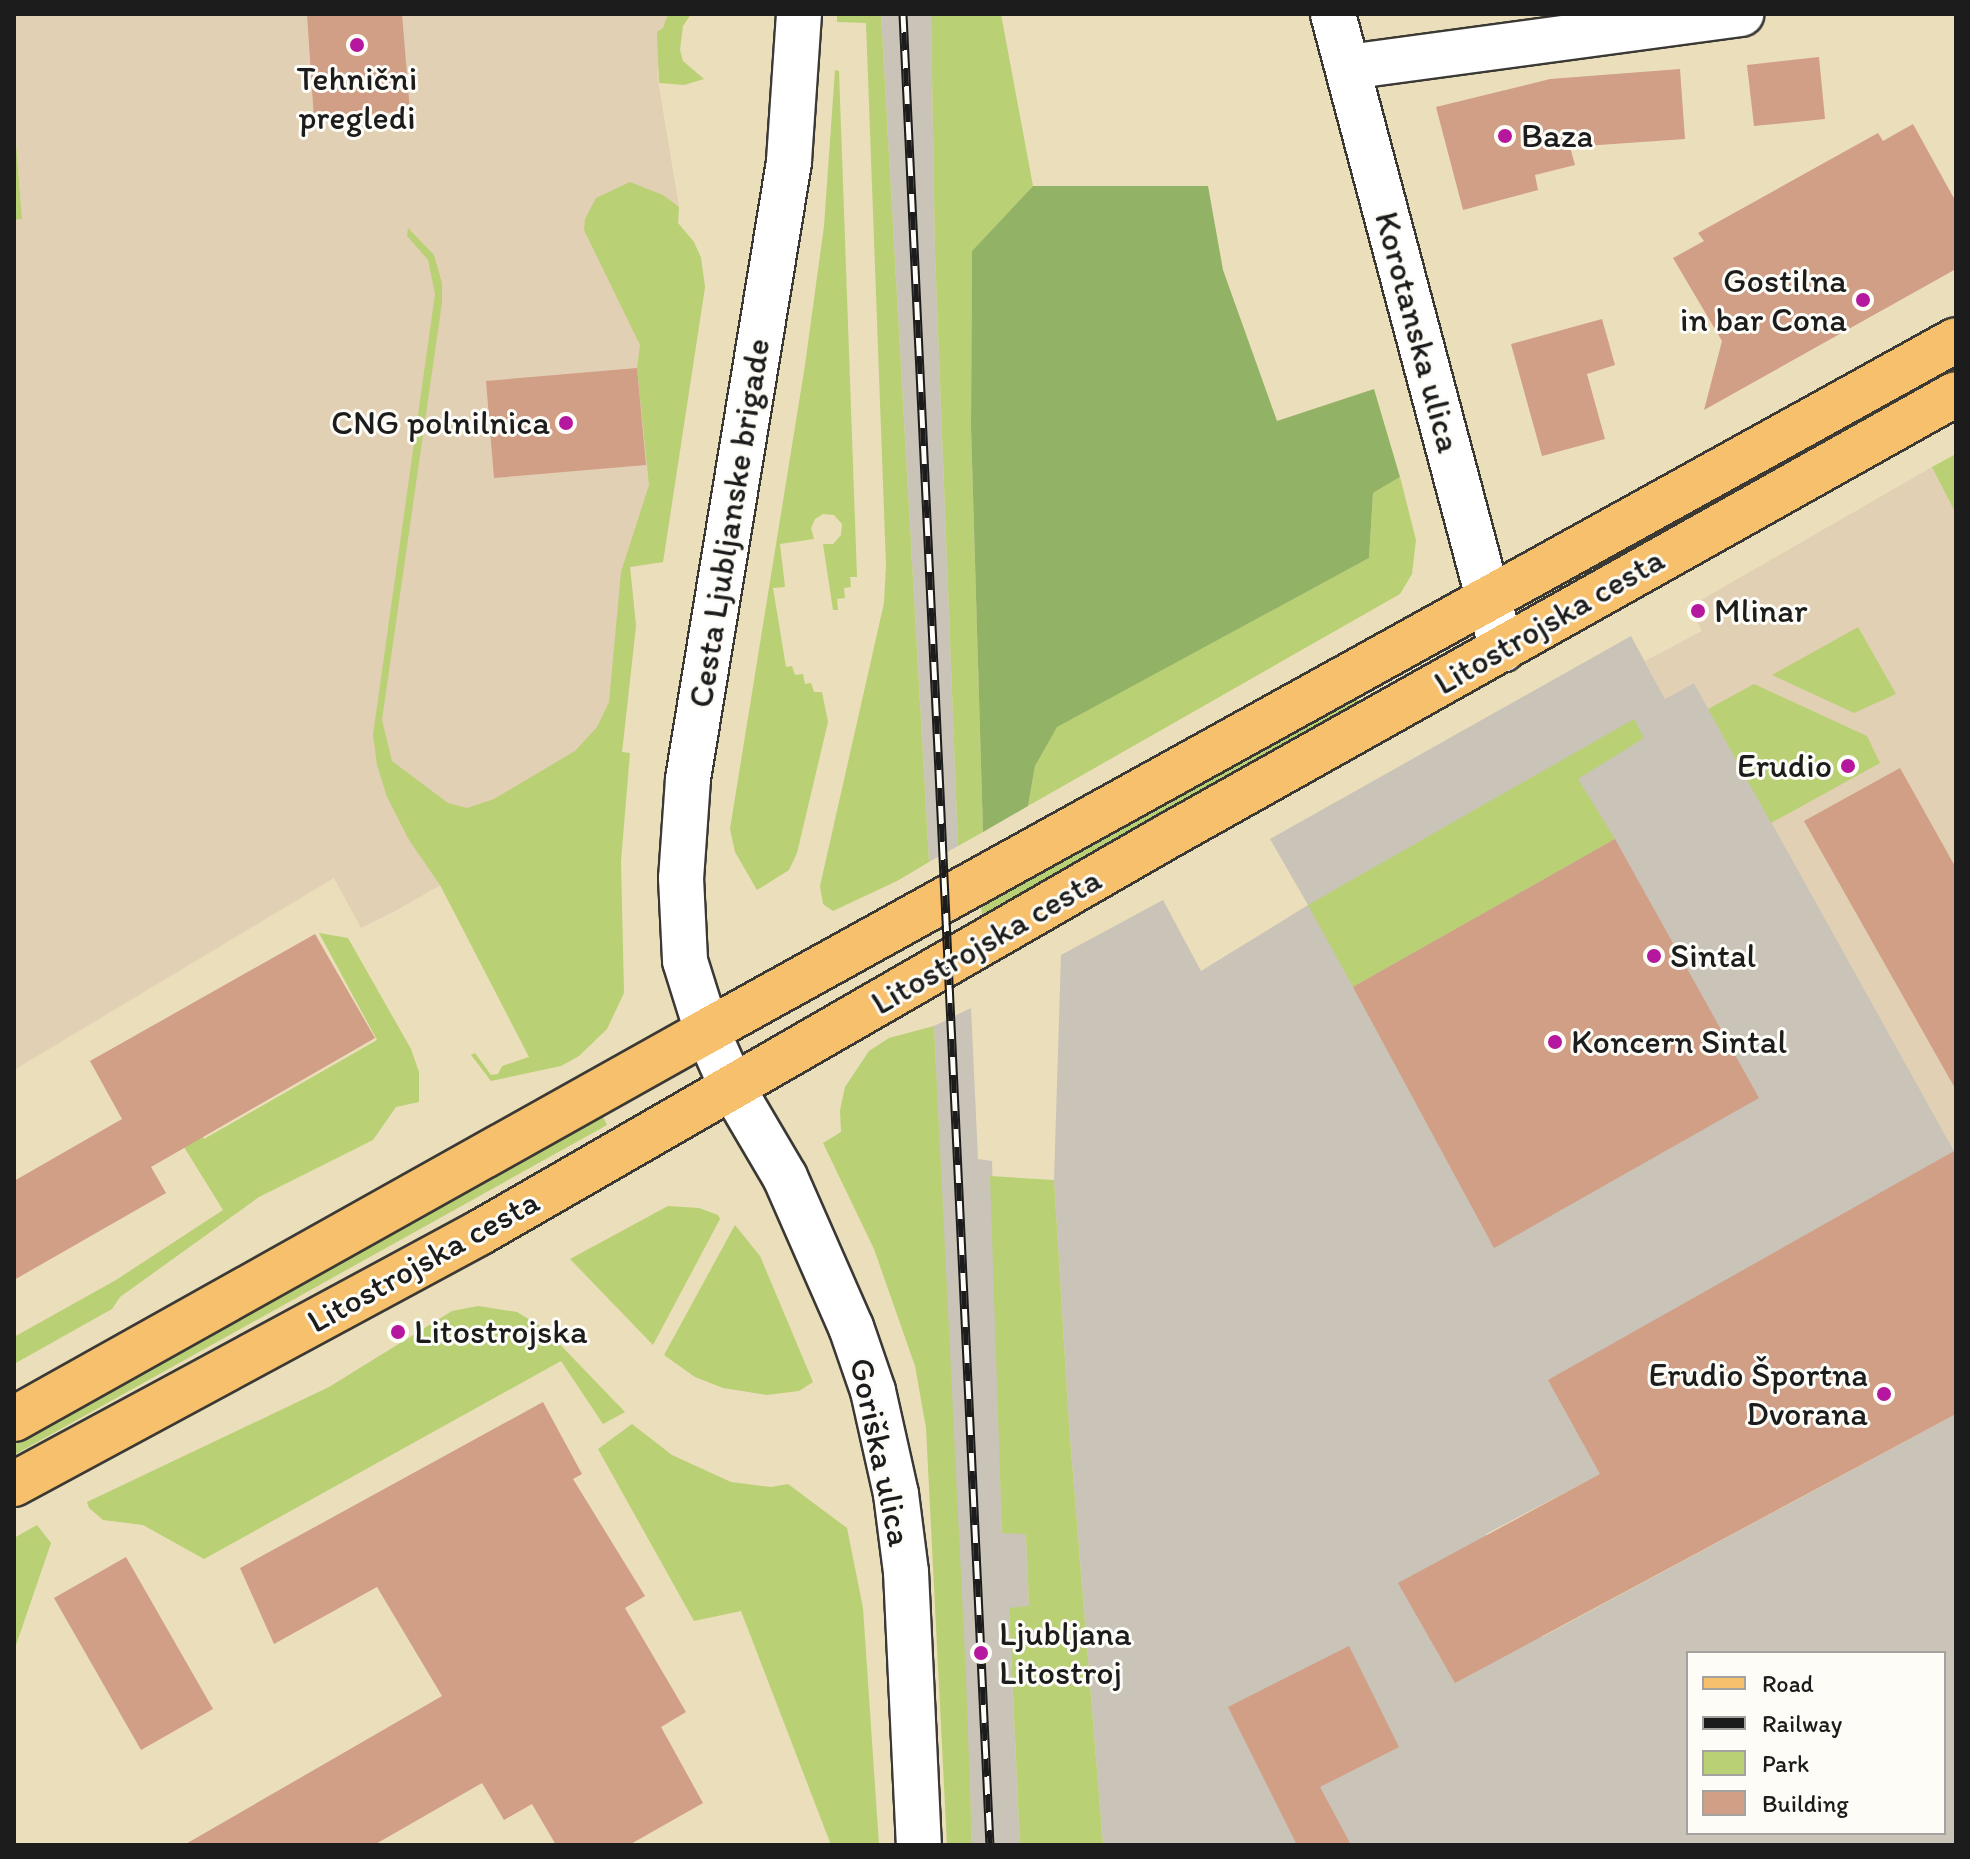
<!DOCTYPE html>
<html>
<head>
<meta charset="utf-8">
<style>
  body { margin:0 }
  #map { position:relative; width:1970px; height:1859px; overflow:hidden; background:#ebdebb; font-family:Itim,sans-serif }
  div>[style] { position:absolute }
  .built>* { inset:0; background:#e2d0b4 }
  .industrial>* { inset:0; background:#cac3b8 }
  .green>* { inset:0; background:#b9d075 }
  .forest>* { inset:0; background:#92b266 }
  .building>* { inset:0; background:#d19e86 }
  .roads { filter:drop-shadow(2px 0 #3b3934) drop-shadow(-2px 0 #3b3934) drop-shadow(0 2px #3b3934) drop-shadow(0 -2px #3b3934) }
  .minor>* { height:44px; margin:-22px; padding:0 22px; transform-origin:22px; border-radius:22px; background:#fff }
  .major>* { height:44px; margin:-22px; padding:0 22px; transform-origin:22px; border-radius:22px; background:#f7c06c }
  .rail>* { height:9px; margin-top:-4.5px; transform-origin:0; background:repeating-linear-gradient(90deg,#fdfcf7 0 18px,#1c1c1c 0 36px); box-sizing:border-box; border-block:2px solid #1c1c1c }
  .dots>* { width:22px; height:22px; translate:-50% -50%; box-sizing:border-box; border:4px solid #fdfcf7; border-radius:50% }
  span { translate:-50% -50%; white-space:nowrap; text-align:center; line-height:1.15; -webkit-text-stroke:6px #fdfcf7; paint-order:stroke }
  .poi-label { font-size:34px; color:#1c1c1c }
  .left { translate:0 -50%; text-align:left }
  .right { translate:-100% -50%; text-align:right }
  .street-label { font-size:34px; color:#1c1c1c }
  .frame { position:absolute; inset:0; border:16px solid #1c1c1c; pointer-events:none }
  .legend { position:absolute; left:1686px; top:1651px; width:260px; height:184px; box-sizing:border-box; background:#fdfcf7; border:2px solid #a3a29f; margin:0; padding:10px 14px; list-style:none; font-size:24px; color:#1c1c1c }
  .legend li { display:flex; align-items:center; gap:16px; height:40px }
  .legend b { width:40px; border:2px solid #a3a29f }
</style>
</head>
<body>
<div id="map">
  <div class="built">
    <div style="clip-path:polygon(14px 14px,668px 14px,657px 74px,679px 207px,678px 223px,694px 242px,701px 258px,705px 287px,663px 562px,630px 567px,636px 626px,622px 753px,455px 877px,395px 911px,361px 928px,334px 878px,14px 1070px,14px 220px,22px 219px,14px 118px)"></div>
    <div style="clip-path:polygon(1932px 467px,1956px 514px,1956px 1169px,1954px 1151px,1694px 683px,1665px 699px,1645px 661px,1702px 631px,1689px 607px)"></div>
  </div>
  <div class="industrial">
    <div style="clip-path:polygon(881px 14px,931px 14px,935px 252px,958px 846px,929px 862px)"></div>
    <div style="clip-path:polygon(evenodd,1631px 636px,1665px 699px,1694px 683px,1954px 1151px,1637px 1455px,1486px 1534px,1542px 1637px,1956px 1414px,1956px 1845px,1103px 1845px,1069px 1425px,1054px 1180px,1061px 955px,1163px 900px,1201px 971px,1308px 905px,1270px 839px,1631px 636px,1688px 1653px,1944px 1653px,1944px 1833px,1688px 1833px,1688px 1653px)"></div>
    <div style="clip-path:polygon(971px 1008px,978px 1159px,992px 1161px,1002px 1533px,1026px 1533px,1029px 1607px,1009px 1609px,1020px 1845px,972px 1845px,934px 1026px)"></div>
  </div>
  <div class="green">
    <div style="clip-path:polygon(668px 14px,691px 14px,683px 26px,680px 50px,683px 61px,704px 79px,684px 85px,659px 83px,657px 32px,663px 28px)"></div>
    <div style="clip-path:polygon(837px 14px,881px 14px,929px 862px,897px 881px,833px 911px,823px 904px,820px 886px,884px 603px,886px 565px,866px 23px,837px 22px)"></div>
    <div style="clip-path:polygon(931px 14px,1001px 14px,1033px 186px,972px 251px,971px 427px,983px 832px,958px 846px,935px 252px)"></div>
    <div style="clip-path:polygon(835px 70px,839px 71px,857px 577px,850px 577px,851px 587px,844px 588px,845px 598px,837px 599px,838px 610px,833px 610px,823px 544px,833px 544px,841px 535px,842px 524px,834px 515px,823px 514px,815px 519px,811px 528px,814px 539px,780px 544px,785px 587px,773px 588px,786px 667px,792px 666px,795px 675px,803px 674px,805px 684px,811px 683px,814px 692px,822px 692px,828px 722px,797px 853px,789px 870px,757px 890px,735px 852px,730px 829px,805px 365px,824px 226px)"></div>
    <div style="clip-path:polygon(14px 118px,22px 219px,14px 220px)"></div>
    <div style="clip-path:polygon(630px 182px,663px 195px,679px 207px,678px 223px,694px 242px,701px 258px,705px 287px,663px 562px,630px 567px,636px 626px,622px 752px,630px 753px,621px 861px,624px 993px,607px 1029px,579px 1056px,561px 1066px,491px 1081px,471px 1055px,475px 1053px,491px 1075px,498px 1074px,502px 1066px,529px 1057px,440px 885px,409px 840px,387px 797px,377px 765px,373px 735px,435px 294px,428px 260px,407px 236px,408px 228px,434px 255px,442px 283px,442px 303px,382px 720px,392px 761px,448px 803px,467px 808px,494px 799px,575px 751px,597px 727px,609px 702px,621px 572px,649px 485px,637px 368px,640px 345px,584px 230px,585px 219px,596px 198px)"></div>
    <div style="clip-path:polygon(1956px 454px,1956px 514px,1932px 467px)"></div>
    <div style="clip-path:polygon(1400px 477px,1416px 540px,1412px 574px,1400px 594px,1028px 806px,1035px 766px,1056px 727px,1369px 558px,1373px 493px)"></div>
    <div style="clip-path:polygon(1858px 627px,1896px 694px,1854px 713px,1772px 675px)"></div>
    <div style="clip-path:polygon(1754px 684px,1867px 736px,1880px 763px,1771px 823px,1708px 709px)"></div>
    <div style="clip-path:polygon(1356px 697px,1361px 706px,982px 915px,981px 906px)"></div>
    <div style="clip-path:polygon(1634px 719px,1644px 738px,1578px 779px,1615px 839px,1353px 987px,1308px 905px)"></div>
    <div style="clip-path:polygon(319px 933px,348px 938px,411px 1049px,419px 1072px,419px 1102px,396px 1107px,373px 1140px,259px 1197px,120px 1297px,112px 1309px,14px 1364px,14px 1337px,116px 1280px,223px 1210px,163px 1113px,182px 1101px,204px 1139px,377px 1040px)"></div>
    <div style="clip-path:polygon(934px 1026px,966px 1676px,972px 1845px,947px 1845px,926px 1428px,915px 1366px,874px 1249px,823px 1143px,841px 1132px,840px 1110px,845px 1087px,869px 1051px,889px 1038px)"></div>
    <div style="clip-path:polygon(603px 1117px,607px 1125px,14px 1455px,14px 1445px)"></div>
    <div style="clip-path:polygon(990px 1176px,1054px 1180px,1069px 1425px,1103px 1845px,1020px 1845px,1009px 1608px,1029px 1606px,1026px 1534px,1002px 1533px)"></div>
    <div style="clip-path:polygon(668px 1206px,699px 1208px,718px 1215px,720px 1219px,653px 1345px,570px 1259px)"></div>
    <div style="clip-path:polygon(735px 1225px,760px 1256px,813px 1382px,799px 1391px,767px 1395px,723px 1388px,695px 1377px,664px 1355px)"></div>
    <div style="clip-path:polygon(478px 1306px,517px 1312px,545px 1329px,625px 1412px,603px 1424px,561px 1361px,204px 1559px,143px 1525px,103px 1520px,89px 1508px,87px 1502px,329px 1387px,452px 1311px)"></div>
    <div style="clip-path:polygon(632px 1424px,672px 1455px,731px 1482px,771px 1487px,788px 1484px,847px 1528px,863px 1608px,879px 1845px,831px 1845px,741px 1611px,694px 1621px,598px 1449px)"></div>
    <div style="clip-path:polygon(37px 1525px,51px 1543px,14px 1651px,14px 1538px)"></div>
  </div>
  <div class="forest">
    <div style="clip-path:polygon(1033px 186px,1208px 186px,1223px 270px,1277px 421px,1374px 389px,1400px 477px,1373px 493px,1369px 558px,1057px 727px,1035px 766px,1028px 806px,983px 832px,971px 427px,972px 251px)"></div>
  </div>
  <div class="building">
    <div style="clip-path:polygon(307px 14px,402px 14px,410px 111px,314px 119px)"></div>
    <div style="clip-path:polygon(1819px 57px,1825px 119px,1754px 126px,1747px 65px)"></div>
    <div style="clip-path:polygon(1680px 69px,1685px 139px,1570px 147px,1575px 165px,1535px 175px,1538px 190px,1463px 210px,1436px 107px,1550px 79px)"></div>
    <div style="clip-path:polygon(1913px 124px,1956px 202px,1956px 269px,1704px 410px,1722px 341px,1673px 258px,1704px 241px,1698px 233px,1878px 133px,1883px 141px)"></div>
    <div style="clip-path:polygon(1602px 319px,1615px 365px,1587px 374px,1605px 439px,1542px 456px,1511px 344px)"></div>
    <div style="clip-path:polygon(637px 368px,646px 465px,494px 478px,486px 381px)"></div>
    <div style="clip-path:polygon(1900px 768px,1956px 868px,1956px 1090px,1804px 821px)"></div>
    <div style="clip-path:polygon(1615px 839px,1759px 1098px,1494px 1248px,1353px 987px)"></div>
    <div style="clip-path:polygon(315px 934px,375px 1038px,151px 1167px,166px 1193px,14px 1280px,14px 1181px,122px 1119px,90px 1061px)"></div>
    <div style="clip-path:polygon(1956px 1150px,1956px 1414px,1455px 1683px,1398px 1583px,1600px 1474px,1548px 1380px)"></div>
    <div style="clip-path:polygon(543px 1402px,582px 1474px,573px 1479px,645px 1596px,625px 1608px,686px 1712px,661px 1727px,703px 1803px,629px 1845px,556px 1845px,532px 1804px,504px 1820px,482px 1783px,374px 1845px,184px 1845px,442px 1696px,377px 1587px,274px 1644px,240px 1568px)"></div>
    <div style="clip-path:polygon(126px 1557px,213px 1709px,141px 1750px,54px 1598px)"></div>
    <div style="clip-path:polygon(1349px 1646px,1399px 1747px,1320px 1787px,1351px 1845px,1297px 1845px,1228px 1707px)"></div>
  </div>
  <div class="roads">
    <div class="minor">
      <div style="left:799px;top:14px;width:148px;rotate:93.9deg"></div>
      <div style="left:789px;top:162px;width:625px;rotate:99.3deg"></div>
      <div style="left:688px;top:779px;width:99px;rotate:94deg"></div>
      <div style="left:681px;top:878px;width:83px;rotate:87.2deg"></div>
      <div style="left:685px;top:961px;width:73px;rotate:72.6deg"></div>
      <div style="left:707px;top:1031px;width:61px;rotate:65.9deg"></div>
      <div style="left:732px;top:1087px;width:104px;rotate:59.5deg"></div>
      <div style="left:785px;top:1177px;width:164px;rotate:66.3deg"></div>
      <div style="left:851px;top:1327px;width:68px;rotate:71deg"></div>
      <div style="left:873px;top:1391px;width:106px;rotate:77.4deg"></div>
      <div style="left:896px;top:1494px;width:79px;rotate:82.7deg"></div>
      <div style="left:906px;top:1572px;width:273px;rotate:87.3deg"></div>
      <div style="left:1333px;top:14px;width:658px;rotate:75.12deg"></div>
      <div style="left:1348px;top:67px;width:397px;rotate:-7.7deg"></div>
    </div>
    <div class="major">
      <div style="left:14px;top:1419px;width:794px;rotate:-29.24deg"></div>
      <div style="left:707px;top:1031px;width:1427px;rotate:-28.95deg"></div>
      <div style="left:14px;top:1484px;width:528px;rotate:-28.36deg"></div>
      <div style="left:479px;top:1233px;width:795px;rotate:-29.95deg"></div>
      <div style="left:1168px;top:836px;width:903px;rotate:-29.29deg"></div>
    </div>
  </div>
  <div class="rail">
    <div style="left:903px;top:14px;width:1833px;rotate:87.28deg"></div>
  </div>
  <div class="dots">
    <div style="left:357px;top:45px;background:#b5179e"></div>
    <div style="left:1505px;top:136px;background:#b5179e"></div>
    <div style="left:1863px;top:300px;background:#b5179e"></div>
    <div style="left:566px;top:423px;background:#b5179e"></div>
    <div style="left:1698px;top:611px;background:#b5179e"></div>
    <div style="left:1848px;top:766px;background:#b5179e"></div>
    <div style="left:1654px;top:956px;background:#b5179e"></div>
    <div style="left:1555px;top:1042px;background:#b5179e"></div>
    <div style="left:398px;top:1332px;background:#b5179e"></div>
    <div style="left:1884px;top:1394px;background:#b5179e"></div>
    <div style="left:981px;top:1653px;background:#b5179e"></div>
  </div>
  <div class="poi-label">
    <span style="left:357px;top:98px">Tehnični<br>pregledi</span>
    <span class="left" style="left:1521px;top:136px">Baza</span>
    <span class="right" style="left:1847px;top:300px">Gostilna<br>in bar Cona</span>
    <span class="right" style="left:550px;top:423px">CNG polnilnica</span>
    <span class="left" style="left:1714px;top:611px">Mlinar</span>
    <span class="right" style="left:1832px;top:766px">Erudio</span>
    <span class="left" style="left:1670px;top:956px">Sintal</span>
    <span class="left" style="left:1571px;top:1042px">Koncern Sintal</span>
    <span class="left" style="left:414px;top:1332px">Litostrojska</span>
    <span class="right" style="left:1868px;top:1394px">Erudio Športna<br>Dvorana</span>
    <span class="left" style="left:999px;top:1653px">Ljubljana<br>Litostroj</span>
  </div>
  <div class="street-label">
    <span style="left:1418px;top:332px;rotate:75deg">Korotanska ulica</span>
    <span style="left:729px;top:523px;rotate:-81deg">Cesta Ljubljanske brigade</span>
    <span style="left:1549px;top:621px;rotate:-30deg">Litostrojska cesta</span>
    <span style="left:986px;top:941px;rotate:-30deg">Litostrojska cesta</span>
    <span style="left:423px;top:1261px;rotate:-29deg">Litostrojska cesta</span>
    <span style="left:881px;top:1452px;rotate:78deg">Goriška ulica</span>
  </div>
  <div class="frame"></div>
  <ul class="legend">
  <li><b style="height:10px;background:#f7c06c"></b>Road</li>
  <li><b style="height:10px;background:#1c1c1c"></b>Railway</li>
  <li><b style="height:22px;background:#b9d075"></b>Park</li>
  <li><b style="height:22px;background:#d19e86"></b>Building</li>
  </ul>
</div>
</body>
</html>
